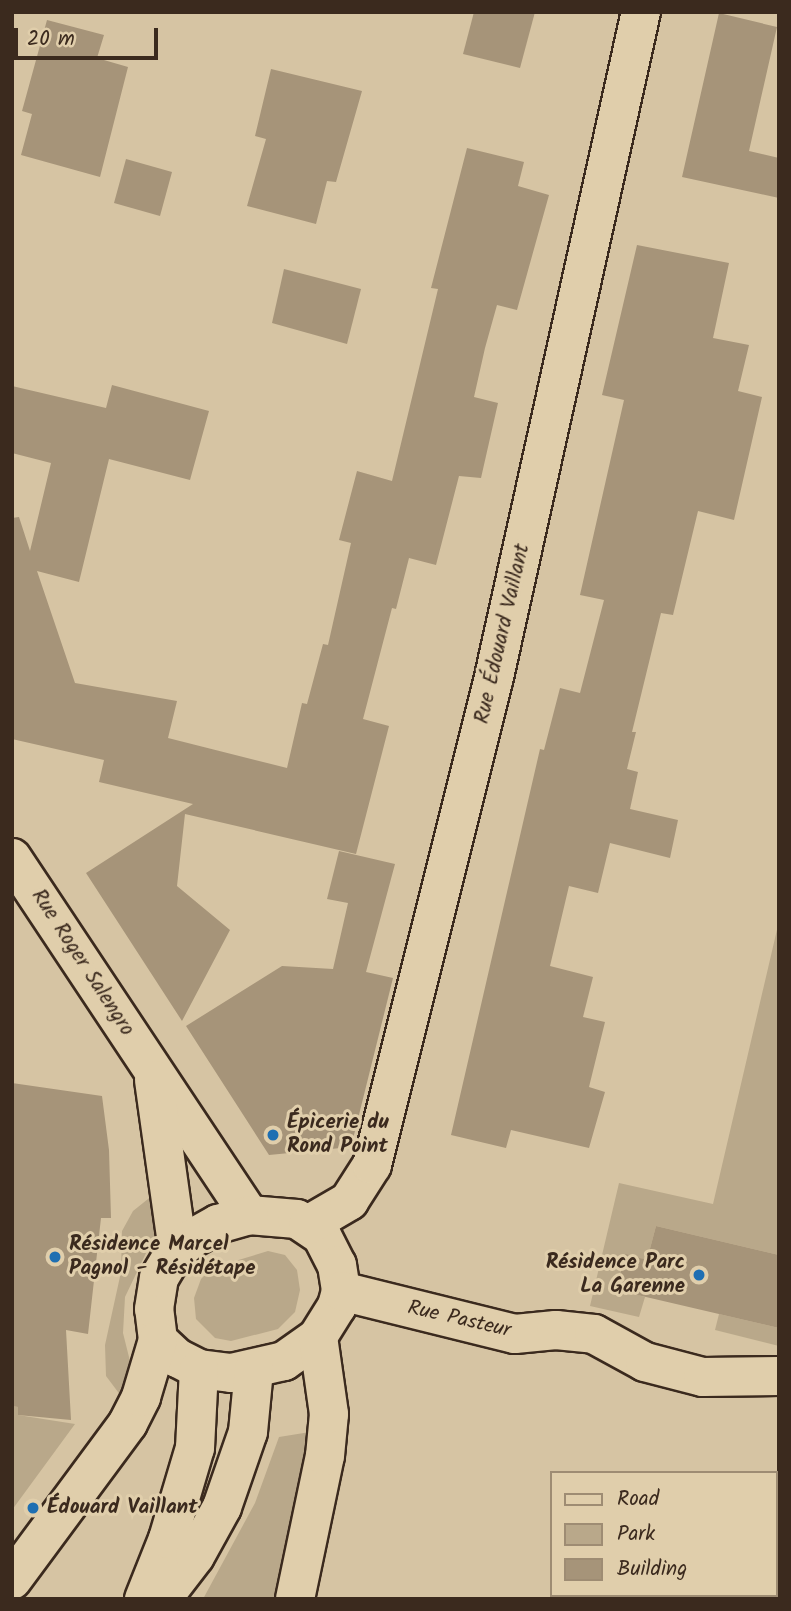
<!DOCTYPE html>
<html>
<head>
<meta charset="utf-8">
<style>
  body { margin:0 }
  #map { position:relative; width:791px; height:1611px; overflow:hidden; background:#d6c4a3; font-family:Kalam,sans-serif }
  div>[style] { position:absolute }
  .green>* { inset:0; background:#b9a88a }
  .building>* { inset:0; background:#a69479 }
  .roads { filter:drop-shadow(2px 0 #3b2a1e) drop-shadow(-2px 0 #3b2a1e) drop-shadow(0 2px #3b2a1e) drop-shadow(0 -2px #3b2a1e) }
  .minor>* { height:38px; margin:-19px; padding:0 19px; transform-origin:19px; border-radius:19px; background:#e0ceab }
  .dots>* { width:19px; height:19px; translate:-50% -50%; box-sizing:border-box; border:4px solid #e0ceab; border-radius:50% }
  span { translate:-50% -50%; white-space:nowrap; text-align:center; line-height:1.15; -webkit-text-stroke:6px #e0ceab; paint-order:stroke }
  .street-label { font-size:21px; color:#3b2a1e }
  .poi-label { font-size:21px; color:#3b2a1e; font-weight:700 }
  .left { translate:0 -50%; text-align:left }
  .right { translate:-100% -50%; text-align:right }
  .frame { position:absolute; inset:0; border:14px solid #3b2a1e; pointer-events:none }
  .legend { position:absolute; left:550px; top:1471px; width:228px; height:126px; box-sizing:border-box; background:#e0ceab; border:2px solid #9e8c73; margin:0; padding:9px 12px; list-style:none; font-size:21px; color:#3b2a1e }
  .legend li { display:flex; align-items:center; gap:14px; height:35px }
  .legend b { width:35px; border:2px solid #9e8c73 }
  .scale { position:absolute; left:14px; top:28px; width:144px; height:32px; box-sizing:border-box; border:4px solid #3b2a1e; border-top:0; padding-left:9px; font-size:21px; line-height:24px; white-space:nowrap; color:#3b2a1e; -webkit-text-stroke:5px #e0ceab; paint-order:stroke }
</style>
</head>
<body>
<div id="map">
  <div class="green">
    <div style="clip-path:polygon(779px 921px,779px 1255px,656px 1226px,647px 1260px,624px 1255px,616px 1289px,645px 1297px,639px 1317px,590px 1306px,619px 1183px,713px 1204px)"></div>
    <div style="clip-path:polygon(153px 1195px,158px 1228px,125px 1297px,123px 1333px,131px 1365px,124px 1400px,106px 1376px,105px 1345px,121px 1272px,122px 1231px,133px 1211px)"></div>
    <div style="clip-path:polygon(268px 1251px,285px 1255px,297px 1270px,300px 1290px,295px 1312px,278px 1329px,231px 1341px,215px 1338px,196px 1319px,194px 1298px,201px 1279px,212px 1268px)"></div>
    <div style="clip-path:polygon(719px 1314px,779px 1328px,779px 1346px,715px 1330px)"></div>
    <div style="clip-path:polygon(12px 1406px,18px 1407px,18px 1415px,75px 1424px,12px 1510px)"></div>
    <div style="clip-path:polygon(310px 1432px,278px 1599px,203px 1599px,255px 1503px,279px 1437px)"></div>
  </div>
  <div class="building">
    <div style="clip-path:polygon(474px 12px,535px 12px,520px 68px,463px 54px)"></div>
    <div style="clip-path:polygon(719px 13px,777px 27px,749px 151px,779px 158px,779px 198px,682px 177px)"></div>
    <div style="clip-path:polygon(47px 20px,104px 35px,97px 58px,128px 67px,100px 177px,21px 155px,32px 114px,22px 111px)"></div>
    <div style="clip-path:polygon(271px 69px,362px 91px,336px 182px,327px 181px,316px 224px,247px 206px,266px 139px,255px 136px)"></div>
    <div style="clip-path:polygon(467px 148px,524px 162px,518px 186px,549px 195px,517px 310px,497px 305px,485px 348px,474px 397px,498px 403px,481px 478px,459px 476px,436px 565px,409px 558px,396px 609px,392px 608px,363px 719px,389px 726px,356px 854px,185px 814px,177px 886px,230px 930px,182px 1021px,86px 873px,193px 804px,99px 782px,104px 760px,12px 739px,12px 518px,19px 517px,30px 551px,51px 463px,12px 453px,12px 386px,106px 408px,112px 385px,209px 411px,190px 480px,109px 459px,79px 582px,37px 571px,75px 683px,177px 701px,168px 738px,287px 768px,302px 703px,307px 704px,323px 644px,328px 645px,351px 543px,339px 540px,357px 471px,392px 481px,438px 289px,431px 288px)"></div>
    <div style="clip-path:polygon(126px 159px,172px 172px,160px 216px,114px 203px)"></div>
    <div style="clip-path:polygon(637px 245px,729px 263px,713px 338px,749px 345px,738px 391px,762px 397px,734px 520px,698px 511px,673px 615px,661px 613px,632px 732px,636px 732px,627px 769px,638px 772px,630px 809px,678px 820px,670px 858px,610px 843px,598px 893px,569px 886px,550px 966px,593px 977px,583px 1017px,605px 1022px,589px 1087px,605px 1092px,589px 1148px,511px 1130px,506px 1148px,451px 1135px,540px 749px,544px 750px,560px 688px,580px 693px,604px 600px,580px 595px,624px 400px,602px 395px)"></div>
    <div style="clip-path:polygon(284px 269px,361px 289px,347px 344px,272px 323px)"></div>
    <div style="clip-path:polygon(339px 851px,395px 864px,366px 972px,393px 978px,351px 1147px,269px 1155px,186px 1026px,282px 966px,333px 969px,348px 903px,327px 899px)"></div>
    <div style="clip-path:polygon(12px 1083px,102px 1096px,109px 1150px,111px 1218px,101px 1218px,88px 1334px,66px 1330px,71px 1420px,18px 1415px,18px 1407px,12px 1406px)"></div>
    <div style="clip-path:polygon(656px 1226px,779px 1255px,779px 1328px,616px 1290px,625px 1254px,647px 1260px)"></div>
  </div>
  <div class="roads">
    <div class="minor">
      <div style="left:12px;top:858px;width:429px;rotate:56.4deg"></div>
      <div style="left:154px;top:1080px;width:172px;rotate:82deg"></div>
      <div style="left:249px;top:1215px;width:48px;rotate:4.8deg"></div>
      <div style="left:297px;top:1219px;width:30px;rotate:34deg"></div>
      <div style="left:322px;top:1236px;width:33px;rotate:63deg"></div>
      <div style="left:337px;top:1265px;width:26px;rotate:81deg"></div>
      <div style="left:341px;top:1291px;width:16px;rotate:105deg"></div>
      <div style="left:337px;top:1306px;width:36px;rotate:122deg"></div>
      <div style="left:318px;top:1337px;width:42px;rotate:144.8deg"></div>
      <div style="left:284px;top:1361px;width:54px;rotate:167.2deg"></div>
      <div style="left:231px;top:1373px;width:32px;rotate:-173deg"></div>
      <div style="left:199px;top:1369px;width:25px;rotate:-153deg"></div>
      <div style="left:177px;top:1358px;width:26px;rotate:-137deg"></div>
      <div style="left:158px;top:1340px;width:31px;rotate:-97deg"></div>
      <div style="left:154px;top:1309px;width:31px;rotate:-81deg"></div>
      <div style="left:159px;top:1278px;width:26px;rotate:-59deg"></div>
      <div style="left:172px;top:1256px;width:25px;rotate:-42deg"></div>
      <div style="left:191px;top:1239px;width:31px;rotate:-29deg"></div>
      <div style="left:218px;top:1224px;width:32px;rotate:-16deg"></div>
      <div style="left:308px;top:1225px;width:48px;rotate:-30.3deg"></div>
      <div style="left:349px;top:1201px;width:43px;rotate:-57.4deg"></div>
      <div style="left:372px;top:1165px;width:503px;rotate:-75.96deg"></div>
      <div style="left:494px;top:677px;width:681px;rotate:-77.54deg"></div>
      <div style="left:341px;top:1291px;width:179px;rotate:13.9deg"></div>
      <div style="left:515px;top:1334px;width:41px;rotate:-5.6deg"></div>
      <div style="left:556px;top:1330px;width:38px;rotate:6deg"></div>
      <div style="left:594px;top:1334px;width:58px;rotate:28.8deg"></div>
      <div style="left:645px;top:1362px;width:60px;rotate:14.5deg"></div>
      <div style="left:703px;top:1377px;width:76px;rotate:-0.8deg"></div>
      <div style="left:12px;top:1580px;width:195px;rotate:-53.5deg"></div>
      <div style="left:128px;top:1423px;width:29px;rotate:-63deg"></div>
      <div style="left:141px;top:1397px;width:59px;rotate:-73.4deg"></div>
      <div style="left:144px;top:1599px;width:65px;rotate:-68.2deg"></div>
      <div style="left:168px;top:1539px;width:95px;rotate:-73.5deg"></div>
      <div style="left:195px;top:1448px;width:79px;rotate:-87.1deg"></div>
      <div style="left:162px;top:1599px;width:54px;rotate:-52.5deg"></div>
      <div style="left:195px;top:1556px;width:56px;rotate:-61.1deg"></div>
      <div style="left:222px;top:1507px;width:79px;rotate:-70.9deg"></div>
      <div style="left:248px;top:1432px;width:62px;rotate:-84.5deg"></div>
      <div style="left:295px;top:1599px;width:146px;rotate:-78.2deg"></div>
      <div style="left:325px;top:1456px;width:42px;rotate:-84.6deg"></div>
      <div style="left:329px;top:1414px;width:78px;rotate:-98.1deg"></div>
    </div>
  </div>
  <div class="dots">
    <div style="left:273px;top:1135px;background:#1f6fb2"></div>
    <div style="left:55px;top:1257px;background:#1f6fb2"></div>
    <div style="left:699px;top:1275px;background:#1f6fb2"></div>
    <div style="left:33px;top:1508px;background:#1f6fb2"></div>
  </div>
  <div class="street-label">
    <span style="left:503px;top:634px;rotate:-77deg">Rue Édouard Vaillant</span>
    <span style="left:82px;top:963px;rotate:57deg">Rue Roger Salengro</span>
    <span style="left:459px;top:1320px;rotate:13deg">Rue Pasteur</span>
  </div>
  <div class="poi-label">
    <span class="left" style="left:287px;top:1135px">Épicerie du<br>Rond Point</span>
    <span class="left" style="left:69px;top:1257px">Résidence Marcel<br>Pagnol - Résidétape</span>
    <span class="right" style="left:685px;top:1275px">Résidence Parc<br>La Garenne</span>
    <span class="left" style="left:47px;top:1508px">Édouard Vaillant</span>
  </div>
  <div class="frame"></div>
  <ul class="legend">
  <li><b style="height:9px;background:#e0ceab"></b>Road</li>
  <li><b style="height:19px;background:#b9a88a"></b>Park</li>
  <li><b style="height:19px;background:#a69479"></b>Building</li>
  </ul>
  <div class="scale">20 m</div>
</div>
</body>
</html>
